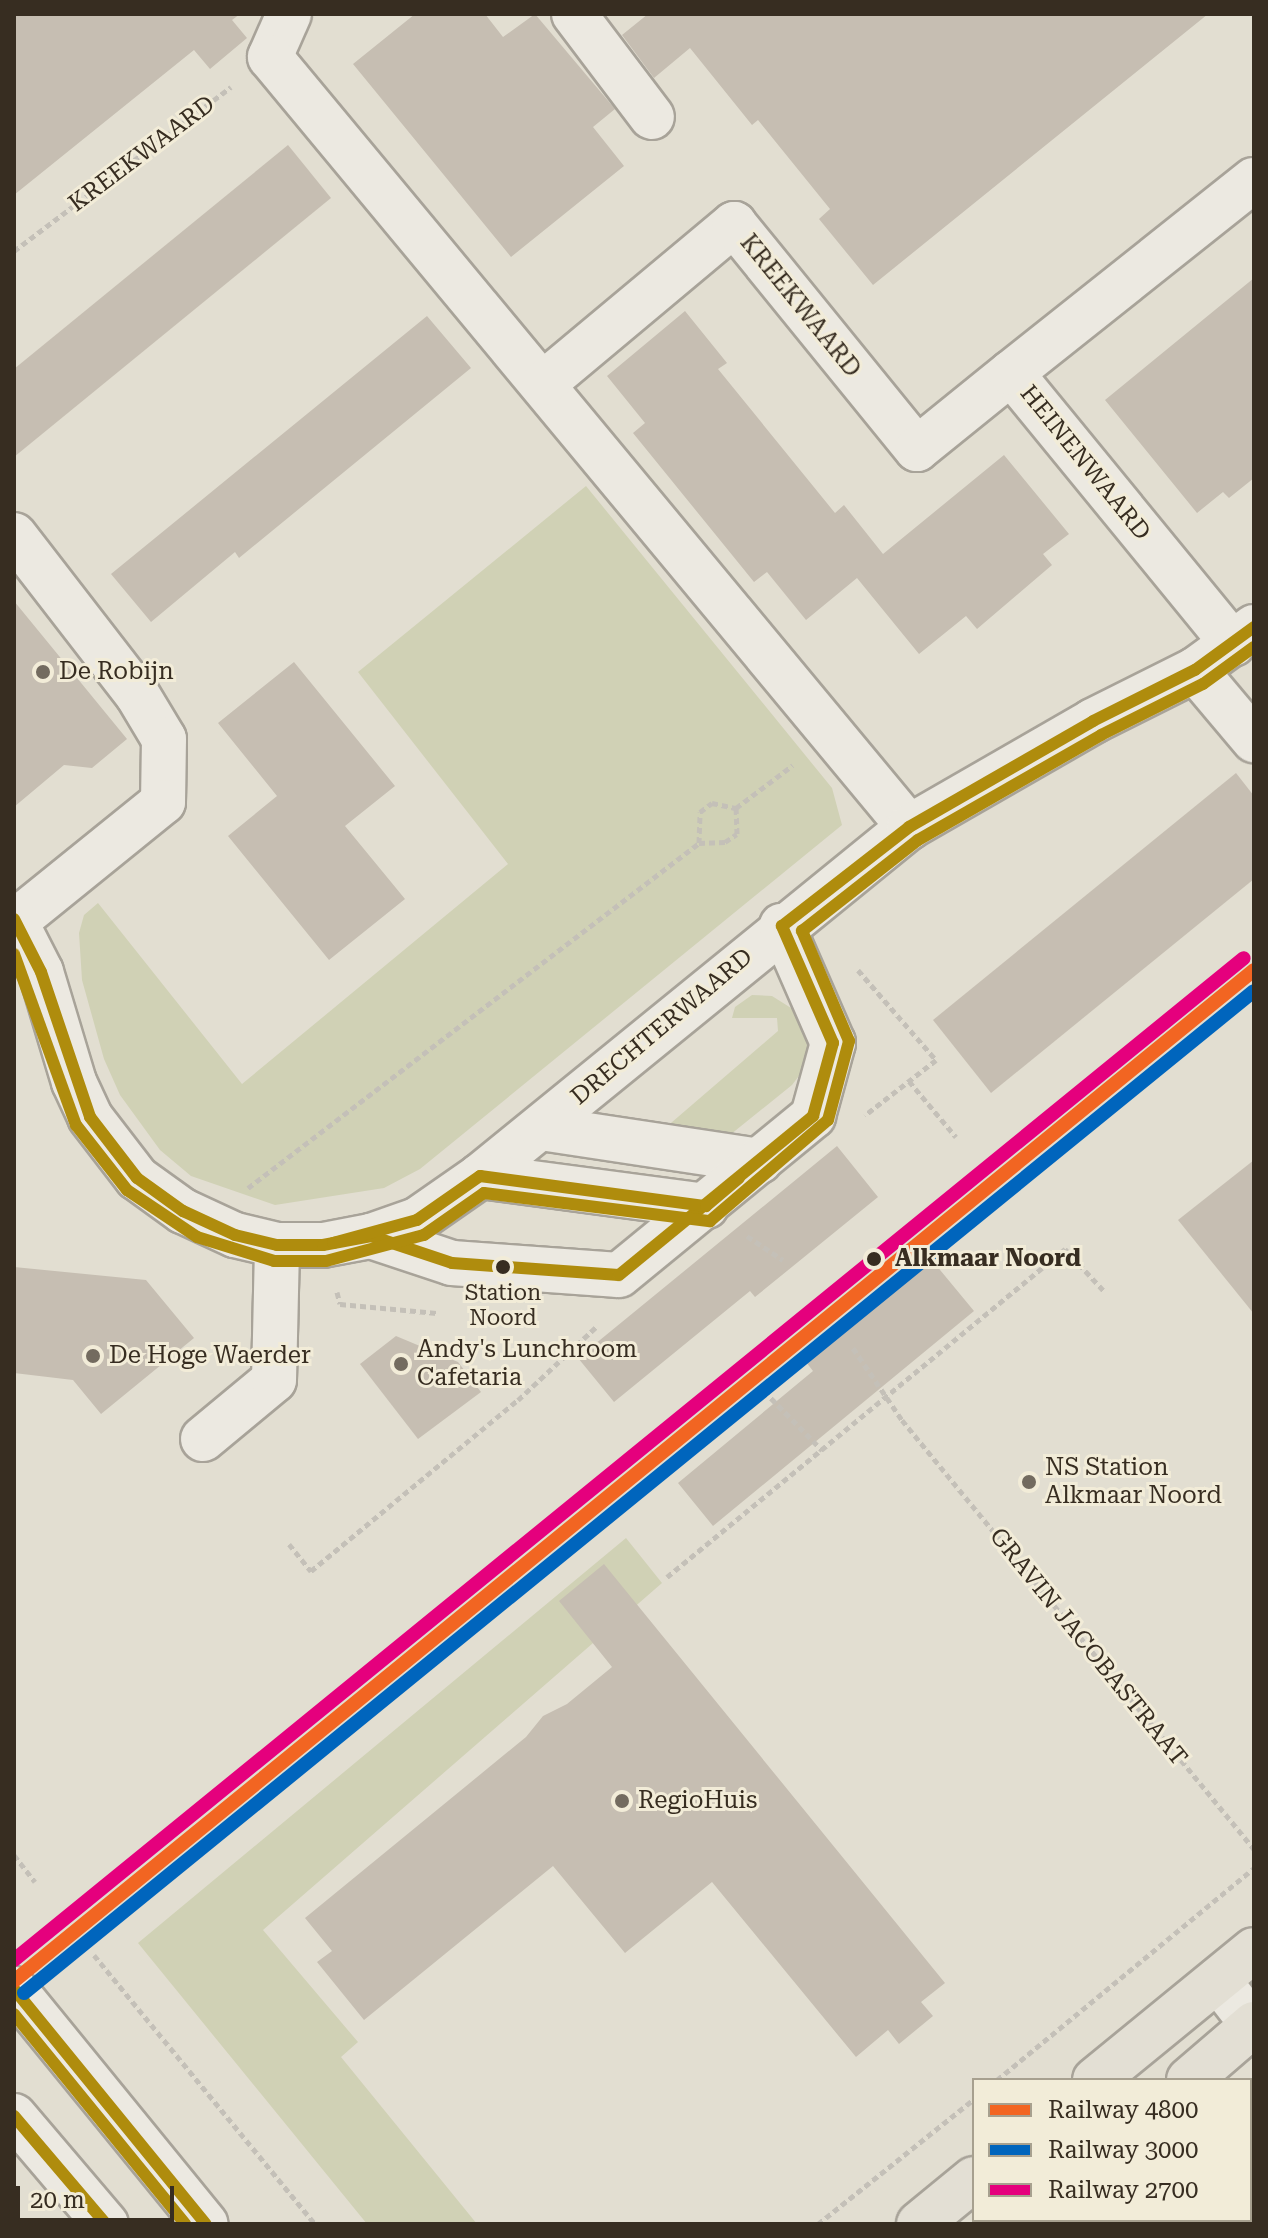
<!DOCTYPE html>
<html>
<head>
<meta charset="utf-8">
<style>
  body { margin:0 }
  #map { position:relative; width:1268px; height:2238px; overflow:hidden; background:#e2ded1; font-family:"Roboto Serif",serif }
  div>[style] { position:absolute }
  .green>* { inset:0; background:#d0d1b5 }
  .building>* { inset:0; background:#c6beb2 }
  .path>* { height:5px; margin-top:-2.5px; transform-origin:0; background:repeating-linear-gradient(90deg,#c4c0b8 0 6px,transparent 0 10px) }
  .roads { filter:drop-shadow(2px 0 #a8a399) drop-shadow(-2px 0 #a8a399) drop-shadow(0 2px #a8a399) drop-shadow(0 -2px #a8a399) }
  .minor>* { height:44px; margin:-22px; padding:0 22px; transform-origin:22px; border-radius:22px; background:#ece9e1 }
  .major>* { height:44px; margin:-22px; padding:0 22px; transform-origin:22px; border-radius:22px; background:#e3dfd4 }
  .bus-1>* { height:12px; margin:-6px; padding:0 6px; transform-origin:6px; border-radius:6px; background:#af8c0d }
  .bus-2>* { height:12px; margin:-6px; padding:0 6px; transform-origin:6px; border-radius:6px; background:#af8c0d }
  .rail-1>* { height:14px; margin:-7px; padding:0 7px; transform-origin:7px; border-radius:7px; background:#f26522 }
  .rail-2>* { height:14px; margin:-7px; padding:0 7px; transform-origin:7px; border-radius:7px; background:#0065bd }
  .rail-3>* { height:14px; margin:-7px; padding:0 7px; transform-origin:7px; border-radius:7px; background:#e5007d }
  .dots>* { width:22px; height:22px; translate:-50% -50%; box-sizing:border-box; border:4px solid #f2ecd8; border-radius:50% }
  span { translate:-50% -50%; white-space:nowrap; text-align:center; line-height:1.15; -webkit-text-stroke:6px #f2ecd8; paint-order:stroke }
  .bus-label { font-size:22px; color:#372d21 }
  .street-label { font-size:24px; color:#372d21 }
  .poi-label { font-size:24px; color:#372d21 }
  .left { translate:0 -50%; text-align:left }
  .stop-label { font-size:24px; color:#372d21; font-weight:700 }
  .frame { position:absolute; inset:0; border:16px solid #372d21; pointer-events:none }
  .legend { position:absolute; left:972px; top:2078px; width:280px; height:144px; box-sizing:border-box; background:#f2ecd8; border:2px solid #a7a08f; margin:0; padding:10px 14px; list-style:none; font-size:24px; color:#372d21 }
  .legend li { display:flex; align-items:center; gap:16px; height:40px }
  .legend b { width:40px; border:2px solid #a7a08f }
  .scale { position:absolute; left:16px; top:2186px; width:158px; height:36px; box-sizing:border-box; border:4px solid #372d21; border-top:0; padding-left:10px; font-size:24px; line-height:28px; white-space:nowrap; color:#372d21; -webkit-text-stroke:6px #f2ecd8; paint-order:stroke }
</style>
</head>
<body>
<div id="map">
  <div class="green">
    <div style="clip-path:polygon(586px 486px,832px 788px,842px 825px,420px 1169px,384px 1188px,275px 1205px,191px 1176px,160px 1150px,120px 1095px,104px 1059px,82px 980px,79px 933px,84px 915px,98px 903px,242px 1084px,508px 864px,358px 672px)"></div>
    <div style="clip-path:polygon(752px 995px,772px 996px,799px 1013px,810px 1042px,805px 1068px,792px 1085px,720px 1143px,657px 1135px,778px 1031px,777px 1018px,732px 1018px,735px 1007px)"></div>
    <div style="clip-path:polygon(626px 1538px,662px 1583px,263px 1930px,358px 2042px,341px 2057px,477px 2224px,367px 2224px,138px 1943px)"></div>
    <div style="clip-path:polygon(994px 2220px,1122px 2220px,989px 2224px)"></div>
  </div>
  <div class="building">
    <div style="clip-path:polygon(14px 14px,240px 14px,232px 20px,247px 38px,210px 69px,194px 50px,14px 195px)"></div>
    <div style="clip-path:polygon(415px 14px,485px 14px,503px 37px,535px 14px,615px 109px,593px 127px,624px 166px,511px 257px,353px 64px)"></div>
    <div style="clip-path:polygon(648px 14px,1208px 14px,873px 285px,819px 219px,830px 209px,758px 120px,752px 125px,690px 48px,654px 78px,622px 35px)"></div>
    <div style="clip-path:polygon(288px 145px,331px 198px,14px 457px,14px 369px)"></div>
    <div style="clip-path:polygon(1254px 278px,1254px 478px,1229px 498px,1223px 492px,1197px 513px,1105px 400px)"></div>
    <div style="clip-path:polygon(685px 311px,727px 363px,718px 369px,835px 513px,844px 505px,883px 554px,1004px 455px,1069px 534px,1043px 554px,1052px 565px,977px 629px,966px 616px,919px 654px,857px 578px,806px 620px,767px 572px,754px 582px,633px 433px,645px 423px,607px 376px)"></div>
    <div style="clip-path:polygon(427px 316px,471px 368px,239px 558px,235px 552px,151px 622px,111px 574px)"></div>
    <div style="clip-path:polygon(14px 601px,127px 739px,92px 768px,64px 765px,14px 807px)"></div>
    <div style="clip-path:polygon(294px 662px,395px 786px,345px 826px,405px 899px,329px 960px,228px 836px,277px 796px,218px 723px)"></div>
    <div style="clip-path:polygon(1236px 773px,1254px 796px,1254px 879px,991px 1093px,933px 1020px)"></div>
    <div style="clip-path:polygon(837px 1146px,878px 1197px,755px 1297px,750px 1291px,614px 1402px,578px 1358px)"></div>
    <div style="clip-path:polygon(1254px 1160px,1254px 1314px,1178px 1220px)"></div>
    <div style="clip-path:polygon(931px 1259px,974px 1311px,713px 1526px,678px 1483px,813px 1371px,806px 1362px)"></div>
    <div style="clip-path:polygon(14px 1267px,146px 1280px,194px 1338px,101px 1414px,73px 1380px,14px 1373px)"></div>
    <div style="clip-path:polygon(396px 1336px,458px 1362px,481px 1392px,418px 1439px,360px 1364px)"></div>
    <div style="clip-path:polygon(604px 1564px,945px 1983px,921px 2002px,933px 2016px,899px 2044px,888px 2030px,856px 2057px,712px 1882px,625px 1953px,553px 1866px,364px 2020px,317px 1962px,332px 1951px,305px 1918px,526px 1737px,543px 1716px,567px 1704px,612px 1667px,559px 1601px)"></div>
  </div>
  <div class="path">
    <div style="left:14px;top:251px;width:272px;rotate:-37.1deg"></div>
    <div style="left:699px;top:843px;width:26px;rotate:-2deg"></div>
    <div style="left:725px;top:842px;width:14px;rotate:-34deg"></div>
    <div style="left:737px;top:834px;width:26px;rotate:-92deg"></div>
    <div style="left:858px;top:970px;width:119px;rotate:49.1deg"></div>
    <div style="left:936px;top:1060px;width:90px;rotate:142.2deg"></div>
    <div style="left:909px;top:1081px;width:73px;rotate:50deg"></div>
    <div style="left:248px;top:1188px;width:568px;rotate:-37.41deg"></div>
    <div style="left:699px;top:843px;width:31px;rotate:-88deg"></div>
    <div style="left:700px;top:812px;width:15px;rotate:-37deg"></div>
    <div style="left:712px;top:803px;width:25px;rotate:12deg"></div>
    <div style="left:736px;top:808px;width:71px;rotate:-37deg"></div>
    <div style="left:747px;top:1236px;width:43px;rotate:33.7deg"></div>
    <div style="left:337px;top:1292px;width:12px;rotate:76deg"></div>
    <div style="left:340px;top:1304px;width:97px;rotate:5.3deg"></div>
    <div style="left:853px;top:1348px;width:87px;rotate:55.8deg"></div>
    <div style="left:902px;top:1420px;width:555px;rotate:50.63deg"></div>
    <div style="left:764px;top:1391px;width:83px;rotate:45.5deg"></div>
    <div style="left:289px;top:1544px;width:35px;rotate:51deg"></div>
    <div style="left:311px;top:1571px;width:268px;rotate:-39.6deg"></div>
    <div style="left:518px;top:1400px;width:107px;rotate:-43.1deg"></div>
    <div style="left:667px;top:1577px;width:516px;rotate:-39.49deg"></div>
    <div style="left:1065px;top:1249px;width:59px;rotate:47.1deg"></div>
    <div style="left:14px;top:1855px;width:34px;rotate:52deg"></div>
    <div style="left:94px;top:1955px;width:348px;rotate:50.6deg"></div>
    <div style="left:997px;top:2080px;width:333px;rotate:-39.5deg"></div>
    <div style="left:1250px;top:2122px;width:6px;rotate:-45deg"></div>
    <div style="left:818px;top:2224px;width:200px;rotate:-38.7deg"></div>
    <div style="left:1147px;top:2224px;width:5px;rotate:-53deg"></div>
  </div>
  <div class="roads">
    <div class="minor">
      <div style="left:289px;top:14px;width:47px;rotate:113.8deg"></div>
      <div style="left:270px;top:57px;width:1001px;rotate:50.31deg"></div>
      <div style="left:574px;top:14px;width:129px;rotate:52.9deg"></div>
      <div style="left:544px;top:383px;width:248px;rotate:-39.9deg"></div>
      <div style="left:734px;top:224px;width:290px;rotate:50.9deg"></div>
      <div style="left:917px;top:449px;width:121px;rotate:-39deg"></div>
      <div style="left:14px;top:535px;width:201px;rotate:52.3deg"></div>
      <div style="left:137px;top:694px;width:52px;rotate:59deg"></div>
      <div style="left:164px;top:739px;width:63px;rotate:90.9deg"></div>
      <div style="left:163px;top:802px;width:189px;rotate:141deg"></div>
      <div style="left:1233px;top:644px;width:350px;rotate:-129.3deg"></div>
      <div style="left:1011px;top:373px;width:310px;rotate:-38.5deg"></div>
      <div style="left:1195px;top:670px;width:92px;rotate:49.9deg"></div>
      <div style="left:14px;top:919px;width:59px;rotate:63deg"></div>
      <div style="left:41px;top:972px;width:115px;rotate:73.3deg"></div>
      <div style="left:74px;top:1082px;width:38px;rotate:65deg"></div>
      <div style="left:90px;top:1117px;width:77px;rotate:52.4deg"></div>
      <div style="left:137px;top:1178px;width:57px;rotate:35.7deg"></div>
      <div style="left:183px;top:1211px;width:57px;rotate:24.8deg"></div>
      <div style="left:235px;top:1235px;width:43px;rotate:13.4deg"></div>
      <div style="left:277px;top:1245px;width:46px"></div>
      <div style="left:323px;top:1245px;width:49px;rotate:-10.6deg"></div>
      <div style="left:371px;top:1236px;width:49px;rotate:-19.2deg"></div>
      <div style="left:417px;top:1220px;width:77px;rotate:-34.9deg"></div>
      <div style="left:480px;top:1176px;width:553px;rotate:-39.13deg"></div>
      <div style="left:909px;top:827px;width:212px;rotate:-29.9deg"></div>
      <div style="left:1093px;top:721px;width:114px;rotate:-26.6deg"></div>
      <div style="left:1195px;top:670px;width:73px;rotate:-36.1deg"></div>
      <div style="left:541px;top:1128px;width:221px;rotate:8.6deg"></div>
      <div style="left:480px;top:1176px;width:228px;rotate:7.6deg"></div>
      <div style="left:371px;top:1236px;width:85px;rotate:18.4deg"></div>
      <div style="left:452px;top:1263px;width:167px;rotate:4.1deg"></div>
      <div style="left:619px;top:1275px;width:251px;rotate:-39.3deg"></div>
      <div style="left:813px;top:1116px;width:76px;rotate:-74.7deg"></div>
      <div style="left:833px;top:1043px;width:128px;rotate:-113.6deg"></div>
      <div style="left:203px;top:1439px;width:92px;rotate:-39.7deg"></div>
      <div style="left:274px;top:1380px;width:135px;rotate:-88.7deg"></div>
      <div style="left:1218px;top:1980px;width:58px;rotate:52deg"></div>
      <div style="left:14px;top:1989px;width:303px;rotate:50.8deg"></div>
      <div style="left:14px;top:2116px;width:142px;rotate:49.6deg"></div>
    </div>
    <div class="major">
      <div style="left:1095px;top:2080px;width:205px;rotate:-39.3deg"></div>
      <div style="left:1189px;top:2080px;width:86px;rotate:-40.7deg"></div>
      <div style="left:919px;top:2224px;width:71px;rotate:-39.3deg"></div>
    </div>
  </div>
  <div class="bus-1">
    <div style="left:14px;top:919px;width:59px;rotate:63deg"></div>
    <div style="left:41px;top:972px;width:153px;rotate:71.3deg"></div>
    <div style="left:90px;top:1117px;width:77px;rotate:52.4deg"></div>
    <div style="left:137px;top:1178px;width:57px;rotate:35.7deg"></div>
    <div style="left:183px;top:1211px;width:57px;rotate:24.8deg"></div>
    <div style="left:235px;top:1235px;width:43px;rotate:13.4deg"></div>
    <div style="left:277px;top:1245px;width:46px"></div>
    <div style="left:323px;top:1245px;width:49px;rotate:-10.6deg"></div>
    <div style="left:371px;top:1236px;width:85px;rotate:18.4deg"></div>
    <div style="left:452px;top:1263px;width:167px;rotate:4.1deg"></div>
    <div style="left:619px;top:1275px;width:251px;rotate:-39.3deg"></div>
    <div style="left:813px;top:1116px;width:76px;rotate:-74.7deg"></div>
    <div style="left:833px;top:1043px;width:128px;rotate:-113.6deg"></div>
    <div style="left:782px;top:926px;width:161px;rotate:-37.9deg"></div>
    <div style="left:909px;top:827px;width:212px;rotate:-29.9deg"></div>
    <div style="left:1093px;top:721px;width:114px;rotate:-26.6deg"></div>
    <div style="left:1195px;top:670px;width:73px;rotate:-36.1deg"></div>
    <div style="left:333px;top:1243px;width:87px;rotate:-15.3deg"></div>
    <div style="left:417px;top:1220px;width:77px;rotate:-34.9deg"></div>
    <div style="left:480px;top:1176px;width:228px;rotate:7.6deg"></div>
    <div style="left:706px;top:1206px;width:43px;rotate:-40.3deg"></div>
    <div style="left:14px;top:1989px;width:303px;rotate:50.8deg"></div>
    <div style="left:14px;top:2116px;width:142px;rotate:49.6deg"></div>
  </div>
  <div class="bus-2">
    <div style="left:14px;top:954px;width:182px;rotate:70.1deg"></div>
    <div style="left:76px;top:1125px;width:83px;rotate:51.9deg"></div>
    <div style="left:127px;top:1190px;width:84px;rotate:33.9deg"></div>
    <div style="left:197px;top:1237px;width:81px;rotate:17.3deg"></div>
    <div style="left:274px;top:1261px;width:52px"></div>
    <div style="left:326px;top:1261px;width:101px;rotate:-14.9deg"></div>
    <div style="left:424px;top:1235px;width:73px;rotate:-35deg"></div>
    <div style="left:484px;top:1193px;width:228px;rotate:7.1deg"></div>
    <div style="left:710px;top:1221px;width:155px;rotate:-40.6deg"></div>
    <div style="left:828px;top:1120px;width:82px;rotate:-75.1deg"></div>
    <div style="left:849px;top:1041px;width:120px;rotate:-113.1deg"></div>
    <div style="left:802px;top:931px;width:147px;rotate:-38.1deg"></div>
    <div style="left:918px;top:840px;width:211px;rotate:-29.8deg"></div>
    <div style="left:1101px;top:735px;width:114px;rotate:-26.6deg"></div>
    <div style="left:1203px;top:684px;width:63px;rotate:-36deg"></div>
    <div style="left:14px;top:2014px;width:271px;rotate:50.8deg"></div>
  </div>
  <div class="rail-1">
    <div style="left:14px;top:1981px;width:1600px;rotate:-39.19deg"></div>
  </div>
  <div class="rail-2">
    <div style="left:24px;top:1993px;width:1586px;rotate:-39.17deg"></div>
  </div>
  <div class="rail-3">
    <div style="left:14px;top:1960px;width:1586px;rotate:-39.17deg"></div>
  </div>
  <div class="dots">
    <div style="left:43px;top:672px;background:#736b5f"></div>
    <div style="left:874px;top:1259px;background:#372d21"></div>
    <div style="left:503px;top:1267px;background:#372d21"></div>
    <div style="left:93px;top:1356px;background:#736b5f"></div>
    <div style="left:401px;top:1364px;background:#736b5f"></div>
    <div style="left:1029px;top:1482px;background:#736b5f"></div>
    <div style="left:622px;top:1801px;background:#736b5f"></div>
  </div>
  <div class="bus-label">
    <span style="left:503px;top:1305px">Station<br>Noord</span>
  </div>
  <div class="street-label">
    <span style="left:142px;top:154px;rotate:-37deg">KREEKWAARD</span>
    <span style="left:800px;top:306px;rotate:51deg">KREEKWAARD</span>
    <span style="left:1085px;top:463px;rotate:51deg">HEINENWAARD</span>
    <span style="left:662px;top:1027px;rotate:-40deg">DRECHTERWAARD</span>
    <span style="left:1088px;top:1647px;rotate:51deg">GRAVIN JACOBASTRAAT</span>
  </div>
  <div class="poi-label">
    <span class="left" style="left:59px;top:672px">De Robijn</span>
    <span class="left" style="left:417px;top:1364px">Andy's Lunchroom<br>Cafetaria</span>
    <span class="left" style="left:109px;top:1356px">De Hoge Waerder</span>
    <span class="left" style="left:1045px;top:1482px">NS Station<br>Alkmaar Noord</span>
    <span class="left" style="left:638px;top:1801px">RegioHuis</span>
  </div>
  <div class="stop-label">
    <span class="left" style="left:895px;top:1259px">Alkmaar Noord</span>
  </div>
  <div class="frame"></div>
  <ul class="legend">
  <li><b style="height:10px;background:#f26522"></b>Railway 4800</li>
  <li><b style="height:10px;background:#0065bd"></b>Railway 3000</li>
  <li><b style="height:10px;background:#e5007d"></b>Railway 2700</li>
  </ul>
  <div class="scale">20 m</div>
</div>
</body>
</html>
